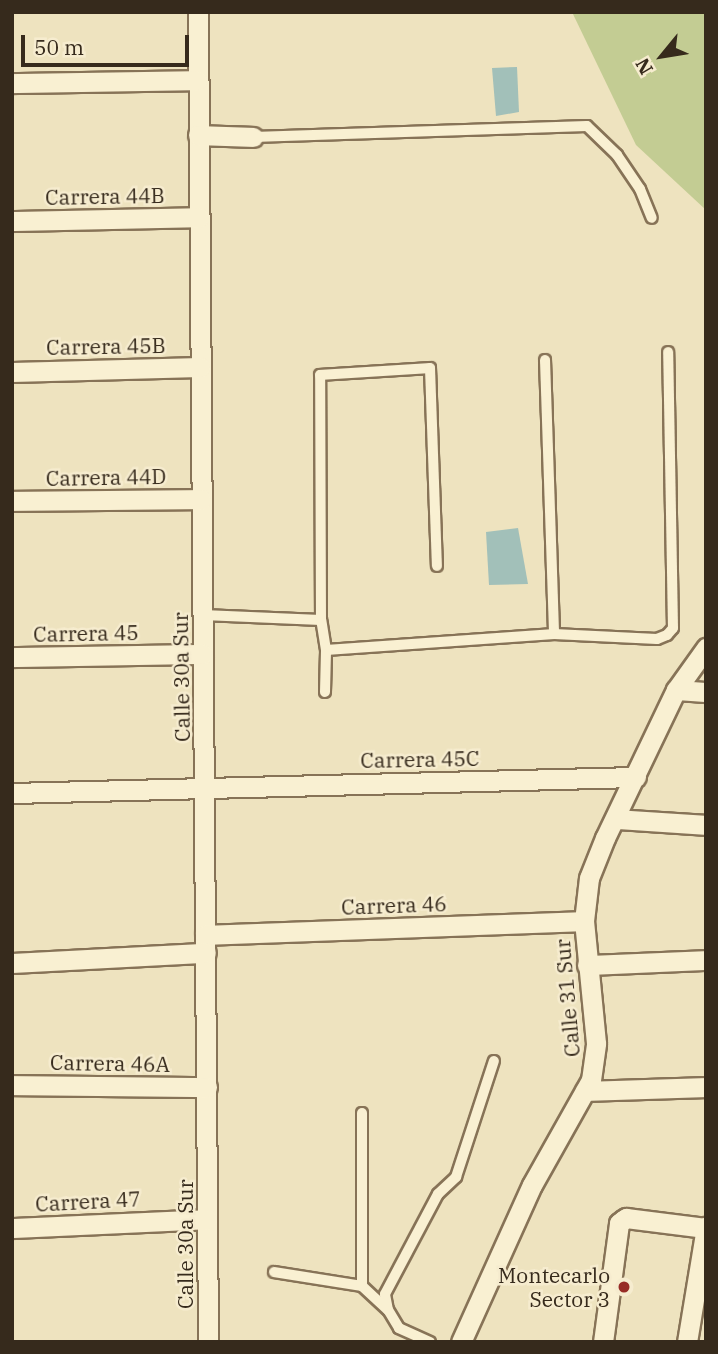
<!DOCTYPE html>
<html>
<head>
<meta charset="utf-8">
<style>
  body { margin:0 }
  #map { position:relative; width:718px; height:1354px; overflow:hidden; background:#eee3bf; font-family:"IBM Plex Serif",serif }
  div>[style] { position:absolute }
  .green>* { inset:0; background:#c3cc93 }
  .water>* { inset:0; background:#a2c0b9 }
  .roads { filter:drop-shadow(2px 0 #877357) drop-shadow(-2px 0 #877357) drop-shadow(0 2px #877357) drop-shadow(0 -2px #877357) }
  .service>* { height:10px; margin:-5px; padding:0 5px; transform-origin:5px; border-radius:5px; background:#f9f0d2 }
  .minor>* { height:19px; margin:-9.5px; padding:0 9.5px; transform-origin:9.5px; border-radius:9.5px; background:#f9f0d2 }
  .dots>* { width:19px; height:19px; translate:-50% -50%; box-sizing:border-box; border:4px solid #f6eccf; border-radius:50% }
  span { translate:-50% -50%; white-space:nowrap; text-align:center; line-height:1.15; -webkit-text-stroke:5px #f6eccf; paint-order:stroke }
  .street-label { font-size:21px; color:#362a1c }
  .poi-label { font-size:21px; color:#362a1c }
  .right { translate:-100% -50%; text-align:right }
  .frame { position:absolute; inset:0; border:14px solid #362a1c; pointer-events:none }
  .north { position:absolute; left:627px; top:21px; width:70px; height:70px; -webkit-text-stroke:5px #f6eccf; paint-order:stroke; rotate:240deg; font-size:19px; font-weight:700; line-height:28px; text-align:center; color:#362a1c }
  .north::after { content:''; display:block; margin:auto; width:24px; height:32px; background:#362a1c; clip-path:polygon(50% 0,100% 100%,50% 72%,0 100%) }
  .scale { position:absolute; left:21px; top:35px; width:168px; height:32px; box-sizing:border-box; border:4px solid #362a1c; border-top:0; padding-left:9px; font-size:21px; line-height:24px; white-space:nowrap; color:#362a1c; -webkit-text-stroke:5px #f6eccf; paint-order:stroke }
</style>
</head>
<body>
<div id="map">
  <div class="green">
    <div style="clip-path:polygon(572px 12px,706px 12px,706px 210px,636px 145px)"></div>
  </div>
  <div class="water">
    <div style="clip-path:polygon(517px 67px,519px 112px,496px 116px,492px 68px)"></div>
    <div style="clip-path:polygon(518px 528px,528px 584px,489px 585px,486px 532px)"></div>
  </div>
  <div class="roads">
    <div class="service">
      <div style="left:253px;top:137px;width:334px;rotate:-1.9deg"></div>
      <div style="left:587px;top:126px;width:42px;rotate:44deg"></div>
      <div style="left:617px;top:155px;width:41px;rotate:55.9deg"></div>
      <div style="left:640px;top:189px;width:31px;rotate:68deg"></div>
      <div style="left:545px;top:360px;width:274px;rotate:88.1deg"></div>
      <div style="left:203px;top:615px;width:118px;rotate:2.4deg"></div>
      <div style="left:326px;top:650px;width:229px;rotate:-4deg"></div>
      <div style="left:554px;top:634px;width:103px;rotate:2.8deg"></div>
      <div style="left:657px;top:639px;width:11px;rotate:-22deg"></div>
      <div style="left:667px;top:635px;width:9px;rotate:-49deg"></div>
      <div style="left:673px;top:628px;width:276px;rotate:-91deg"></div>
      <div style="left:325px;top:692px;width:42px;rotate:-88.6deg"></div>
      <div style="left:326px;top:650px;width:30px;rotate:-99deg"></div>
      <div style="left:321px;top:620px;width:245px;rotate:-90.2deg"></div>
      <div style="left:320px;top:375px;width:110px;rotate:-3.6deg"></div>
      <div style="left:430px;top:368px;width:198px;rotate:88deg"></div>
      <div style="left:362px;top:1113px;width:173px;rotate:90deg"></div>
      <div style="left:362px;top:1286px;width:34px;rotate:43deg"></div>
      <div style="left:274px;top:1272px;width:89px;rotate:9deg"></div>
      <div style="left:430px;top:1342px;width:34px;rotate:-156deg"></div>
      <div style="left:399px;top:1328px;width:21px;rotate:-121deg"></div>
      <div style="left:388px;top:1310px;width:16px;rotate:-101deg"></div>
      <div style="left:385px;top:1294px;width:113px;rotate:-62.1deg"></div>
      <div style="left:438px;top:1194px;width:25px;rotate:-43deg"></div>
      <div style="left:456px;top:1177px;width:122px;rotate:-71.9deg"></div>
    </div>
    <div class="minor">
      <div style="left:198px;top:12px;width:1330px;rotate:89.57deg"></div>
      <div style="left:12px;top:83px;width:185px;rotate:-0.9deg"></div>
      <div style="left:198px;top:135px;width:55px;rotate:2.1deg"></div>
      <div style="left:12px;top:221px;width:187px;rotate:-1.2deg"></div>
      <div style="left:12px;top:372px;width:188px;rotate:-1.5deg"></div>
      <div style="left:12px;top:501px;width:189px;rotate:-0.6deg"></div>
      <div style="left:12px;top:657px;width:191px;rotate:-0.9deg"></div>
      <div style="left:676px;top:690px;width:30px;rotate:4deg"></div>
      <div style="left:12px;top:793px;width:624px;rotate:-1.47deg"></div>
      <div style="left:616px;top:819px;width:90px;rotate:3.8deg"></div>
      <div style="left:205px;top:935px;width:379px;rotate:-2.1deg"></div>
      <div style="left:12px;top:963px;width:194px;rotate:-3deg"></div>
      <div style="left:587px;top:965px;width:119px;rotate:-2.4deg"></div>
      <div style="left:12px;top:1085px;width:195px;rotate:0.6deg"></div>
      <div style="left:585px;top:1091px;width:121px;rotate:-1.9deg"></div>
      <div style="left:12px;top:1228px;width:195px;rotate:-2.6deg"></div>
      <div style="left:461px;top:1342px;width:172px;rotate:-65.7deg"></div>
      <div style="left:532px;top:1185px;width:120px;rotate:-60.7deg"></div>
      <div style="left:591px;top:1080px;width:37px;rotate:-82deg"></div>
      <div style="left:596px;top:1043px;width:123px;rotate:-95.6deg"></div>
      <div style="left:584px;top:921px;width:43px;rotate:-83.4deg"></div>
      <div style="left:589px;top:878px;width:43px;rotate:-68.2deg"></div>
      <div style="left:605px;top:838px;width:164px;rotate:-64.4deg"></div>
      <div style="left:676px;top:690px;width:52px;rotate:-54.5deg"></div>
      <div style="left:603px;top:1342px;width:120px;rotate:-82.3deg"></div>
      <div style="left:619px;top:1223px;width:5px;rotate:-37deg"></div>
      <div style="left:623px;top:1220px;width:4px;rotate:-34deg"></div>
      <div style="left:626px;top:1218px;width:80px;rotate:7.2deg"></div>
      <div style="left:687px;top:1342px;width:117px;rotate:-80.6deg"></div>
    </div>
  </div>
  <div class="dots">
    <div style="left:624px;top:1287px;background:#972c26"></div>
  </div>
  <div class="street-label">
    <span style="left:105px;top:196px;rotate:-1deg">Carrera 44B</span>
    <span style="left:106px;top:346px;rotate:-1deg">Carrera 45B</span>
    <span style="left:106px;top:477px;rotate:-1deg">Carrera 44D</span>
    <span style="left:86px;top:633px;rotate:-1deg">Carrera 45</span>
    <span style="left:181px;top:677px;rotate:-91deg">Calle 30a Sur</span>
    <span style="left:420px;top:759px;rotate:-1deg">Carrera 45C</span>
    <span style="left:394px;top:905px;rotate:-2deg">Carrera 46</span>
    <span style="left:567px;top:998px;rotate:-95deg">Calle 31 Sur</span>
    <span style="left:110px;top:1063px;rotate:1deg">Carrera 46A</span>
    <span style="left:88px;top:1201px;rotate:-3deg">Carrera 47</span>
    <span style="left:185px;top:1244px;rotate:-90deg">Calle 30a Sur</span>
  </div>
  <div class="poi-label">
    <span class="right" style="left:610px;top:1287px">Montecarlo<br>Sector 3</span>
  </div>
  <div class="frame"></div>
  <div class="north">N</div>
  <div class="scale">50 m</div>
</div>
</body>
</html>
